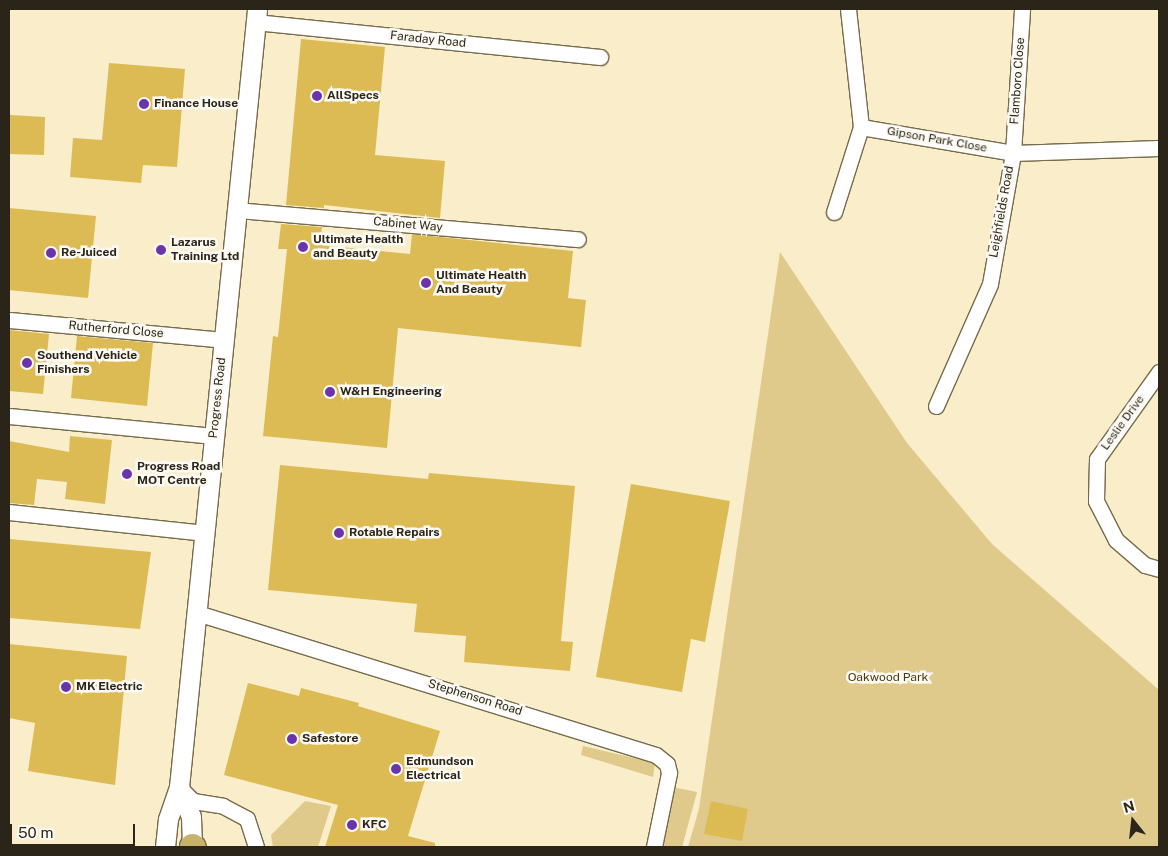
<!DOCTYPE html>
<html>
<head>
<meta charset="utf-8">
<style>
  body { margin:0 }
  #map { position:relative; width:1168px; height:856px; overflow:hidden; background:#f9edca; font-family:"Public Sans",sans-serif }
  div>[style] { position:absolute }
  .green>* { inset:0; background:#dfc98b }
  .building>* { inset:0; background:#dcbb55 }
  .roads { filter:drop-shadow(1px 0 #766b4c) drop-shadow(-1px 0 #766b4c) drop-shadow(0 1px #766b4c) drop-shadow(0 -1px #766b4c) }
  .minor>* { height:15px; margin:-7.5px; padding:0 7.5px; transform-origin:7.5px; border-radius:7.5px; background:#fff }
  .tertiary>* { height:19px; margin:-9.5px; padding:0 9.5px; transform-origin:9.5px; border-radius:9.5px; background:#fff }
  .trunk>* { height:25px; margin:-12.5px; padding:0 12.5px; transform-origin:12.5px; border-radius:12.5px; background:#c8b26b }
  .dots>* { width:14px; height:14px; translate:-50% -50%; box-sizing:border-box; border:2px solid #fdfaf4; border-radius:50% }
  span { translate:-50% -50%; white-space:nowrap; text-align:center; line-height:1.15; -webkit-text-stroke:5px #fdfaf4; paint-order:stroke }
  .street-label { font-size:12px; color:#2a2518 }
  .poi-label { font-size:12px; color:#2a2518; font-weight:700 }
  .left { translate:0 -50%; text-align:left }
  .park-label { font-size:12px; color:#483a0f }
  .frame { position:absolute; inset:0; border:10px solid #2a2518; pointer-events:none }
  .north { position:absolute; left:1108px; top:796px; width:50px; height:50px; -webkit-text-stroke:4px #fdfaf4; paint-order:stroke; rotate:344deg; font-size:14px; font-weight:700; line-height:20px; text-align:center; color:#2a2518 }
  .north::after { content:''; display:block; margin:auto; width:18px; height:22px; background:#2a2518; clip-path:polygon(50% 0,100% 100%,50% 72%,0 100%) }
  .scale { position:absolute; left:10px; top:824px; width:125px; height:22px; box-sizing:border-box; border:2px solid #2a2518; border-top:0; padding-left:6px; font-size:15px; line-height:18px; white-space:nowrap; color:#2a2518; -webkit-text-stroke:4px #fdfaf4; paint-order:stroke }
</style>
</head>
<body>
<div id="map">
  <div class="green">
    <div style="clip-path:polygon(780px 252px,907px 443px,992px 544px,1159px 690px,1159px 847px,688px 847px,699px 809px)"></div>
    <div style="clip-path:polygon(583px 746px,655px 763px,653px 777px,581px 755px)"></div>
    <div style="clip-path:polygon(672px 787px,697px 792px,682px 847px,655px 847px)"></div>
    <div style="clip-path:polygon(305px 801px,331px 806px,318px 847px,273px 847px,271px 835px)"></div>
  </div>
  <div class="building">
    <div style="clip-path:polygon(301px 39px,385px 47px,375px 155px,445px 161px,440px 218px,324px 205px,324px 208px,286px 205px)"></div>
    <div style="clip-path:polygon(109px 63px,185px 69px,177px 167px,143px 165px,141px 183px,70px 177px,73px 138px,102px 140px)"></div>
    <div style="clip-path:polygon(10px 115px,45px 117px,44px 155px,9px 154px)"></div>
    <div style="clip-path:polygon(9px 208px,96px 216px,88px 298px,9px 290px)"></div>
    <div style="clip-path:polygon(281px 224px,322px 227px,320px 245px,410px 254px,412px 234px,573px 251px,568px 298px,586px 300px,581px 347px,398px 328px,387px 448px,263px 436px,273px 336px,278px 337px,287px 249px,278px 249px)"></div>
    <div style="clip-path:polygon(9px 330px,49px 334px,43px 394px,9px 391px)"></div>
    <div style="clip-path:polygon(77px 336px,153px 343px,147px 406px,71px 398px)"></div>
    <div style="clip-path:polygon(70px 436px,112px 440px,105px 504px,65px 499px,67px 482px,37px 479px,34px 505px,9px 503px,9px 441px,69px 452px)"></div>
    <div style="clip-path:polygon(280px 465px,428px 479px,429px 473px,575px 486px,561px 641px,573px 642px,570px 671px,464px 662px,466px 636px,414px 632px,417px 604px,268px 590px)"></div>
    <div style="clip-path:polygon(631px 484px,730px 501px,705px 642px,691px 639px,682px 692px,596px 677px)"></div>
    <div style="clip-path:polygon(9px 539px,151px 552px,140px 629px,9px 618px)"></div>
    <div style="clip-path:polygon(9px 644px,127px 656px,115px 785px,28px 771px,35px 723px,9px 718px)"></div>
    <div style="clip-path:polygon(248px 683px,299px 696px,301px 688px,359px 703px,358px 706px,440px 731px,408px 836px,435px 843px,435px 847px,325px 847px,338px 805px,224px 775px)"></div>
    <div style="clip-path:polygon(711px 801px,748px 809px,742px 841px,704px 834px)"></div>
  </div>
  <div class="roads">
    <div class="minor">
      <div style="left:848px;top:9px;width:119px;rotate:83.7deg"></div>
      <div style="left:861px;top:127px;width:154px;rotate:9.7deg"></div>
      <div style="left:1013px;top:153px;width:146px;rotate:-2deg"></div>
      <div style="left:255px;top:22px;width:347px;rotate:5.8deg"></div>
      <div style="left:237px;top:210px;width:342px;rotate:4.9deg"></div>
      <div style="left:834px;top:212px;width:89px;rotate:-72.4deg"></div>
      <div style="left:9px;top:320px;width:216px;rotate:5.3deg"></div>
      <div style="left:1159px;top:372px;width:107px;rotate:125.5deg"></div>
      <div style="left:1097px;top:459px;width:42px;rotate:91.4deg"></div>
      <div style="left:1096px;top:501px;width:44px;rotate:62.9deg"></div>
      <div style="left:1116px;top:540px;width:38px;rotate:41deg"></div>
      <div style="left:1145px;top:565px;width:15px;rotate:16deg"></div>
      <div style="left:936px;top:406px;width:133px;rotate:-66.1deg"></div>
      <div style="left:990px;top:284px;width:133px;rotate:-80deg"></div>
      <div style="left:1013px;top:153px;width:144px;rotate:-86.4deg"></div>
      <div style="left:9px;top:416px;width:206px;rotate:5.6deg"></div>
      <div style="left:9px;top:512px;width:197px;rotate:6.1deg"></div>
      <div style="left:197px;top:613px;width:480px;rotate:17.2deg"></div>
      <div style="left:656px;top:755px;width:14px;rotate:39deg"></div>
      <div style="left:667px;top:764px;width:9px;rotate:77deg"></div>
      <div style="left:669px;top:773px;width:76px;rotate:101.5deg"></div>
      <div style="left:181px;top:789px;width:17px;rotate:45deg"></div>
      <div style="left:193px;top:801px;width:30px;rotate:9deg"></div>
      <div style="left:223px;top:806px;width:27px;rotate:28deg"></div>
      <div style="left:247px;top:819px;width:29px;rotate:72deg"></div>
    </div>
    <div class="tertiary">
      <div style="left:179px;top:787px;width:32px;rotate:68deg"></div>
      <div style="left:191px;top:817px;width:30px;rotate:88deg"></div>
      <div style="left:165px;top:847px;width:28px;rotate:-84deg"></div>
      <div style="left:168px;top:819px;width:34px;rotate:-71deg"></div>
      <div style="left:179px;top:787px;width:782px;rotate:-84.27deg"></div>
    </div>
    <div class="trunk">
      <div style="left:192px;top:846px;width:1px;rotate:45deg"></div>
    </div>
  </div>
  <div class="dots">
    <div style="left:317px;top:96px;background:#6c34aa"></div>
    <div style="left:144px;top:104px;background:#6c34aa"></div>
    <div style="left:303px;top:247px;background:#6c34aa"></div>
    <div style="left:161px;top:250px;background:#6c34aa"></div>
    <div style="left:51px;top:253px;background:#6c34aa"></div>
    <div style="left:426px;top:283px;background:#6c34aa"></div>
    <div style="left:27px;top:363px;background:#6c34aa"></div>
    <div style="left:330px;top:392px;background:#6c34aa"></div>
    <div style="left:127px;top:474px;background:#6c34aa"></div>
    <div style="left:339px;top:533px;background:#6c34aa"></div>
    <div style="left:66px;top:687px;background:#6c34aa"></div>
    <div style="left:292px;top:739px;background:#6c34aa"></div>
    <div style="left:396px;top:769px;background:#6c34aa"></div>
    <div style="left:352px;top:825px;background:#6c34aa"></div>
  </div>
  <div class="street-label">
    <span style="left:428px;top:40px;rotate:6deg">Faraday Road</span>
    <span style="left:1018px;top:81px;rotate:-86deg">Flamboro Close</span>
    <span style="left:937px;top:140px;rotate:10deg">Gipson Park Close</span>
    <span style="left:1002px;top:212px;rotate:-80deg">Leighfields Road</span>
    <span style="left:408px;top:225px;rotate:5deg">Cabinet Way</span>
    <span style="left:116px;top:330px;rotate:5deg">Rutherford Close</span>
    <span style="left:218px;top:398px;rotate:-84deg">Progress Road</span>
    <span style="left:1123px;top:423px;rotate:-54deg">Leslie Drive</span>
    <span style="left:475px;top:698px;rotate:17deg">Stephenson Road</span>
  </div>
  <div class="poi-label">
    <span class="left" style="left:327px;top:96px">AllSpecs</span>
    <span class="left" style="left:154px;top:104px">Finance House</span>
    <span class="left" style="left:313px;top:247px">Ultimate Health<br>and Beauty</span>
    <span class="left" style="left:171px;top:250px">Lazarus<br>Training Ltd</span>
    <span class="left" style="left:61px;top:253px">Re-Juiced</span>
    <span class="left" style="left:436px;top:283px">Ultimate Health<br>And Beauty</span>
    <span class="left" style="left:37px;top:363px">Southend Vehicle<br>Finishers</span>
    <span class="left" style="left:340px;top:392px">W&amp;H Engineering</span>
    <span class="left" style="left:137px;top:474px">Progress Road<br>MOT Centre</span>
    <span class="left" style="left:349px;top:533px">Rotable Repairs</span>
    <span class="left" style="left:76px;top:687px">MK Electric</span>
    <span class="left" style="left:302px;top:739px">Safestore</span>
    <span class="left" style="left:406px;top:769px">Edmundson<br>Electrical</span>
    <span class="left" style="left:362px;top:825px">KFC</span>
  </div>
  <div class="park-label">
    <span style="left:888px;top:678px">Oakwood Park</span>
  </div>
  <div class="frame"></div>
  <div class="north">N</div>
  <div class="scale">50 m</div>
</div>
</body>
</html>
